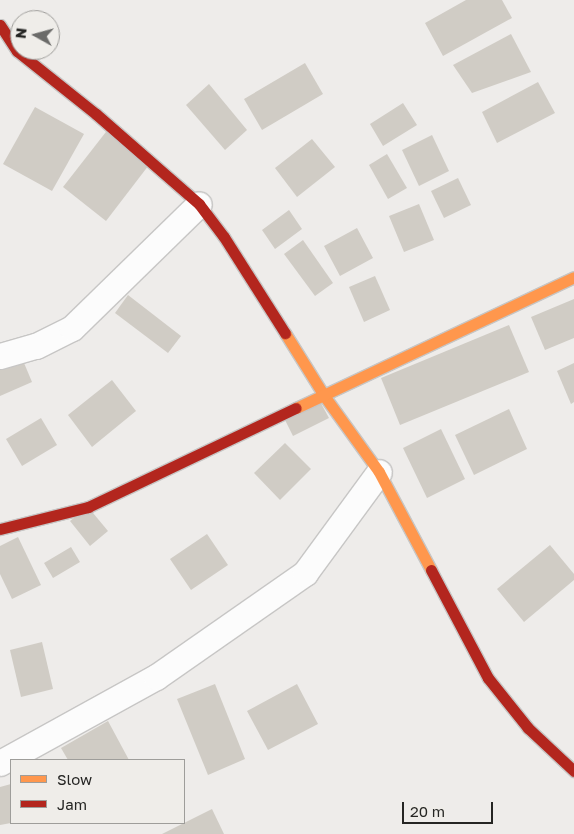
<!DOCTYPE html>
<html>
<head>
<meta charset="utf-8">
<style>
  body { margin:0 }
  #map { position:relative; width:574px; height:834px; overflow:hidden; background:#eeecea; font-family:"Golos Text",sans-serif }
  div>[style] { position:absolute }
  .building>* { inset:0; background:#d0ccc5 }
  .roads { filter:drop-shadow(1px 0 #c7c6c5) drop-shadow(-1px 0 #c7c6c5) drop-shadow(0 1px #c7c6c5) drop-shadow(0 -1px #c7c6c5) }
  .street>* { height:25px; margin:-12.5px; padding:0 12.5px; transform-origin:12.5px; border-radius:12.5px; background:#fcfcfc }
  .slow>* { height:11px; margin:-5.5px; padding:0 5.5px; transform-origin:5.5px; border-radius:5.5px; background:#ff974d }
  .jam>* { height:11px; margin:-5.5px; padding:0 5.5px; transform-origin:5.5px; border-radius:5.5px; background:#b3261e }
  span { translate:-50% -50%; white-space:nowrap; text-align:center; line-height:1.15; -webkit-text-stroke:4px #efede9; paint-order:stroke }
  .legend { position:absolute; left:10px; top:759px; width:175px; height:65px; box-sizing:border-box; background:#efede9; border:1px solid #9e9d9a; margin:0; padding:6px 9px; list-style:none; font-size:15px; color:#252523 }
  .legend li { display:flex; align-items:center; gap:10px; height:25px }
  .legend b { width:25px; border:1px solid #9e9d9a }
  .north { position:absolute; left:10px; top:10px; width:50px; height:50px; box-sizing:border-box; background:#efede9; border:1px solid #9e9d9a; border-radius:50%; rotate:277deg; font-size:14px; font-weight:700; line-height:20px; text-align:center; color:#252523 }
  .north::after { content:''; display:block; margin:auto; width:18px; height:22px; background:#6b6b69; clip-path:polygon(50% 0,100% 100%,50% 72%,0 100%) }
  .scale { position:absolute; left:402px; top:802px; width:91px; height:22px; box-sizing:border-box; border:2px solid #252523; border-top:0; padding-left:6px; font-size:15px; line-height:18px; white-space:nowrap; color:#252523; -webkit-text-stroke:4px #efede9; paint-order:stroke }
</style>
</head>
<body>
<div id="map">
  <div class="building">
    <div style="clip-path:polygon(466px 0,502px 0,512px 18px,443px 56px,425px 23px)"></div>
    <div style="clip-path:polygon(511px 34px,531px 72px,472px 93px,453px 65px)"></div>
    <div style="clip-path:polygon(305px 63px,323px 94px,262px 130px,244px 99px)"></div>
    <div style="clip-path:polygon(538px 82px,555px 113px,497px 143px,482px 112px)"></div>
    <div style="clip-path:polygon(209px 84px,247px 130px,225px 150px,186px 105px)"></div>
    <div style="clip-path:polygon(403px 103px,417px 125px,383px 146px,370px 124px)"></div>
    <div style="clip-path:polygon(35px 107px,84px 134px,52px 191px,3px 164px)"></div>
    <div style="clip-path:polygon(109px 128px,152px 161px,106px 221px,63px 187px)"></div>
    <div style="clip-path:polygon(432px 135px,449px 171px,419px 186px,402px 150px)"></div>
    <div style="clip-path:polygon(312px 139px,335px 167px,297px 197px,275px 168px)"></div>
    <div style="clip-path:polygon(387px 154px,407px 188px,388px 199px,369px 165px)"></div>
    <div style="clip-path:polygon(458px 178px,471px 205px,444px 218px,431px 191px)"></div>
    <div style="clip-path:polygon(419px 204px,434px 240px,404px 252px,389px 216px)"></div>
    <div style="clip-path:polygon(289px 210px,302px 229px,275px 249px,262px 230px)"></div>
    <div style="clip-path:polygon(357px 228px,373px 258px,340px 276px,324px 246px)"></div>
    <div style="clip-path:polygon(303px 240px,333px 283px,315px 296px,284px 254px)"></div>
    <div style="clip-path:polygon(375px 276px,390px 310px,364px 322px,349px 287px)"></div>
    <div style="clip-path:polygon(128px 295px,181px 336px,168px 353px,115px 313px)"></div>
    <div style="clip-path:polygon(574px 299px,574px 338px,545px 350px,531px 317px)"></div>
    <div style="clip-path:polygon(509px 325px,529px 372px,400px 425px,381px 378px)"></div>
    <div style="clip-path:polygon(19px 351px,32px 382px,0 396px,0 360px)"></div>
    <div style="clip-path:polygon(574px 363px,574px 402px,571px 404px,557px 371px)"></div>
    <div style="clip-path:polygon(112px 380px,136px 411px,92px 447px,68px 415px)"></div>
    <div style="clip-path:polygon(317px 396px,329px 418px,293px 436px,282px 414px)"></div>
    <div style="clip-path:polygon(509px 409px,527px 449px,474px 475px,455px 435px)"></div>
    <div style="clip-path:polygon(41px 418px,57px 445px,22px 466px,6px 439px)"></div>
    <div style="clip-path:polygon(441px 429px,465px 479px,427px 498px,403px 448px)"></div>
    <div style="clip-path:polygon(285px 443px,311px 469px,280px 500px,254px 473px)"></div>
    <div style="clip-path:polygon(88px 507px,108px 531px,90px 546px,70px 521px)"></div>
    <div style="clip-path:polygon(207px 534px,228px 565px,191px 590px,170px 559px)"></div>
    <div style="clip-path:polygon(18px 537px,41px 585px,12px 599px,0 574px,0 546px)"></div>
    <div style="clip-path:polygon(550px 545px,574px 574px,574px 580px,524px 622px,497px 589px)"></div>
    <div style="clip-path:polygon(71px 547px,80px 562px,53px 578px,44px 563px)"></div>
    <div style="clip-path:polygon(42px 642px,53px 689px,21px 697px,10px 650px)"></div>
    <div style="clip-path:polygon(215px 684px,245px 759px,208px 775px,177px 699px)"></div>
    <div style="clip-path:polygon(297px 684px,318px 724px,268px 750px,247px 711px)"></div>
    <div style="clip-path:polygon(108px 721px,129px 760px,68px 760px,61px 748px)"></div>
    <div style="clip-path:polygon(11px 784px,11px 823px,0 825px,0 787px)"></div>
    <div style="clip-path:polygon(212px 809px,224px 834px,162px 834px)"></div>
  </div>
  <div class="roads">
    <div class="street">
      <div style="left:0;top:356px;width:37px;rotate:-16deg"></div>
      <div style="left:36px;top:346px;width:40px;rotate:-26.6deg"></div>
      <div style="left:72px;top:328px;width:177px;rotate:-44.3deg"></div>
      <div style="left:0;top:763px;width:178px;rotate:-28.9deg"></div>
      <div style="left:156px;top:677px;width:182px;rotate:-34.9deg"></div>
      <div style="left:305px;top:573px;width:125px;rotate:-53.8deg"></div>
    </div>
    <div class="slow">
      <div style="left:285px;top:333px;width:75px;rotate:58deg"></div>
      <div style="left:325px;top:397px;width:92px;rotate:54.2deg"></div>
      <div style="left:379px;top:472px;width:111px;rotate:62deg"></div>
      <div style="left:296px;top:408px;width:307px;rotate:-25.2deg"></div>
    </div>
    <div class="jam">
      <div style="left:0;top:25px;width:31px;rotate:57deg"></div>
      <div style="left:17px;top:51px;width:101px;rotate:38.6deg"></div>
      <div style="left:96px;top:114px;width:137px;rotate:41.1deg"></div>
      <div style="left:199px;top:204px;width:41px;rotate:52.9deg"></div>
      <div style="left:224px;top:237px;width:114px;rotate:57.6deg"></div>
      <div style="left:0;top:529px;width:91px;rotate:-14deg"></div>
      <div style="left:88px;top:507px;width:230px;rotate:-25.5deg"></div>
      <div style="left:431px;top:570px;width:122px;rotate:62.2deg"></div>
      <div style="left:488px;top:678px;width:64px;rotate:51.3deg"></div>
      <div style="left:528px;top:728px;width:63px;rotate:43.1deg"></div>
    </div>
  </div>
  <ul class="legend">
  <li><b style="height:6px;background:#ff974d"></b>Slow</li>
  <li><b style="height:6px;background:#b3261e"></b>Jam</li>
  </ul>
  <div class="north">N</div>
  <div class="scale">20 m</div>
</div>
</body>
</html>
